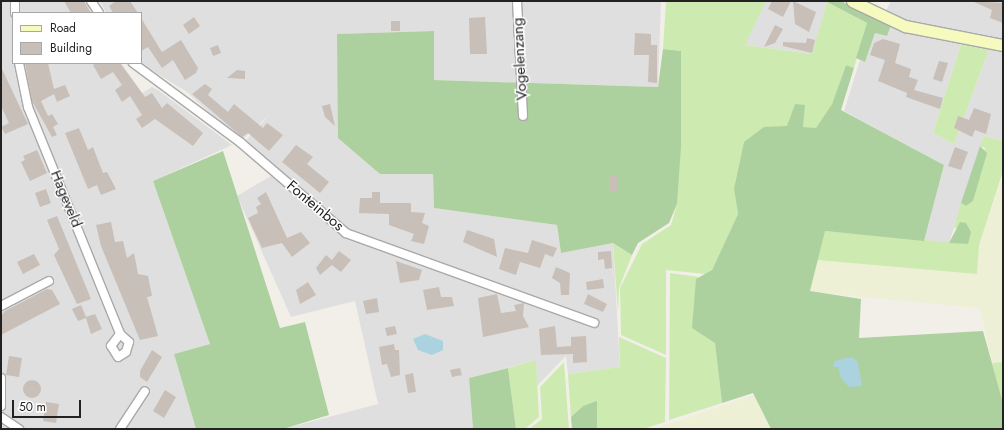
<!DOCTYPE html>
<html>
<head>
<meta charset="utf-8">
<style>
  body { margin:0 }
  #map { position:relative; width:1004px; height:430px; overflow:hidden; background:#f2efe9; font-family:Jost,sans-serif }
  div>[style] { position:absolute }
  .residential>* { inset:0; background:#e0dfdf }
  .farmland>* { inset:0; background:#eef0d5 }
  .grass>* { inset:0; background:#cdebb0 }
  .forest>* { inset:0; background:#add19e }
  .water>* { inset:0; background:#aad3df }
  .building>* { inset:0; background:#c7bfb8 }
  .round { border-radius:50% }
  .roads { filter:drop-shadow(1px 0 #a9a9a9) drop-shadow(-1px 0 #a9a9a9) drop-shadow(0 1px #a9a9a9) drop-shadow(0 -1px #a9a9a9) }
  .street>* { height:8px; margin:-4px; padding:0 4px; transform-origin:4px; border-radius:4px; background:#fff }
  .secondary>* { height:11px; margin:-5.5px; padding:0 5.5px; transform-origin:5.5px; border-radius:5.5px; background:#f7fabf }
  span { translate:-50% -50%; white-space:nowrap; text-align:center; line-height:1.15; -webkit-text-stroke:3px #fff; paint-order:stroke }
  .street-label { font-size:15px; color:#222 }
  .frame { position:absolute; inset:0; border:2px solid #222; pointer-events:none }
  .legend { position:absolute; left:12px; top:12px; width:130px; height:52px; box-sizing:border-box; background:#fff; border:1px solid #a7a7a7; margin:0; padding:5px 7px; list-style:none; font-size:12px; color:#222 }
  .legend li { display:flex; align-items:center; gap:8px; height:20px }
  .legend b { width:20px; border:1px solid #a7a7a7 }
  .scale { position:absolute; left:12px; top:400px; width:69px; height:18px; box-sizing:border-box; border:2px solid #222; border-top:0; padding-left:5px; font-size:12px; line-height:14px; white-space:nowrap; color:#222; -webkit-text-stroke:3px #fff; paint-order:stroke }
</style>
</head>
<body>
<div id="map">
  <div class="residential">
    <div style="clip-path:polygon(1px 1px,84px 1px,93px 13px,13px 13px,13px 63px,121px 63px,142px 93px,152px 87px,158px 90px,232px 145px,153px 181px,210px 344px,174px 354px,196px 429px,1px 429px)"></div>
    <div style="clip-path:polygon(100px 1px,661px 1px,658px 87px,434px 80px,433px 31px,337px 34px,380px 174px,433px 174px,434px 208px,557px 225px,561px 253px,613px 243px,620px 367px,568px 374px,566px 356px,537px 386px,536px 360px,469px 378px,473px 429px,283px 429px,378px 404px,355px 301px,291px 317px,237px 196px,271px 176px,241px 146px,270px 114px,241px 141px,237px 138px,187px 92px,140px 63px,141px 13px,106px 13px)"></div>
    <div style="clip-path:polygon(766px 1px,827px 1px,813px 54px,744px 45px)"></div>
    <div style="clip-path:polygon(891px 1px,1003px 1px,1003px 40px,913px 23px,886px 11px)"></div>
    <div style="clip-path:polygon(891px 25px,961px 44px,933px 133px,954px 144px,989px 49px,1003px 51px,1003px 141px,984px 136px,949px 243px,924px 241px,944px 165px,844px 111px,860px 60px,865px 61px,875px 33px)"></div>
  </div>
  <div class="farmland">
    <div style="clip-path:polygon(1000px 183px,1003px 183px,1003px 362px,992px 363px,980px 308px,810px 292px,817px 260px,977px 274px,979px 245px)"></div>
    <div style="clip-path:polygon(754px 395px,771px 429px,654px 429px)"></div>
  </div>
  <div class="grass">
    <div style="clip-path:polygon(666px 1px,766px 1px,745px 45px,812px 54px,827px 2px,867px 23px,854px 68px,846px 65px,832px 104px,816px 128px,765px 127px,734px 189px,738px 214px,712px 270px,705px 274px,666px 270px,666px 355px,621px 335px,620px 288px,642px 244px,671px 225px,677px 204px,681px 51px,663px 49px)"></div>
    <div style="clip-path:polygon(961px 44px,989px 49px,954px 144px,933px 133px)"></div>
    <div style="clip-path:polygon(984px 136px,1003px 141px,1003px 171px,979px 245px,977px 274px,817px 260px,824px 231px,968px 244px,955px 227px,953px 231px,961px 203px,966px 206px,973px 201px,985px 148px,980px 146px)"></div>
    <div style="clip-path:polygon(613px 243px,632px 255px,619px 288px,618px 313px)"></div>
    <div style="clip-path:polygon(670px 273px,699px 277px,696px 280px,715px 343px,722px 403px,669px 420px)"></div>
    <div style="clip-path:polygon(619px 337px,666px 358px,665px 422px,643px 429px,597px 429px,597px 402px,583px 406px,571px 417px,568px 374px,620px 367px)"></div>
    <div style="clip-path:polygon(536px 360px,539px 417px,525px 429px,516px 429px,508px 368px)"></div>
    <div style="clip-path:polygon(564px 362px,569px 429px,529px 429px,542px 419px,540px 387px)"></div>
    <div style="clip-path:polygon(1003px 362px,1003px 403px,992px 363px)"></div>
  </div>
  <div class="forest">
    <div style="clip-path:polygon(841px 1px,891px 25px,887px 36px,875px 33px,865px 62px,856px 58px,867px 23px,827px 2px)"></div>
    <div style="clip-path:polygon(434px 31px,434px 80px,658px 87px,663px 49px,681px 51px,681px 147px,677px 204px,669px 223px,638px 243px,632px 255px,613px 243px,561px 253px,557px 225px,434px 208px,433px 174px,380px 174px,338px 138px,337px 34px)"></div>
    <div style="clip-path:polygon(846px 65px,854px 68px,841px 110px,944px 165px,924px 241px,825px 231px,810px 291px,861px 299px,859px 338px,983px 331px,1003px 403px,1003px 429px,771px 429px,753px 393px,722px 403px,715px 343px,692px 328px,696px 279px,712px 270px,738px 214px,734px 189px,744px 142px,764px 127px,787px 126px,795px 104px,805px 105px,803px 127px,816px 128px,832px 104px)"></div>
    <div style="clip-path:polygon(980px 146px,987px 153px,973px 201px,966px 206px,961px 203px)"></div>
    <div style="clip-path:polygon(223px 151px,280px 328px,305px 322px,329px 415px,283px 429px,196px 429px,174px 354px,210px 344px,153px 181px)"></div>
    <div style="clip-path:polygon(960px 222px,966px 223px,971px 232px,968px 244px,949px 243px)"></div>
    <div style="clip-path:polygon(508px 368px,516px 429px,473px 429px,469px 378px)"></div>
    <div style="clip-path:polygon(597px 401px,597px 429px,572px 429px,571px 417px,583px 406px)"></div>
  </div>
  <div class="water">
    <div style="clip-path:polygon(425px 334px,443px 341px,443px 350px,432px 355px,418px 350px,413px 339px)"></div>
    <div style="clip-path:polygon(846px 358px,854px 358px,858px 363px,862px 386px,849px 387px,841px 378px,838px 367px,833px 367px,835px 361px)"></div>
  </div>
  <div class="building">
    <div style="clip-path:polygon(64px 1px,84px 1px,91px 13px,71px 13px)"></div>
    <div style="clip-path:polygon(116px 1px,130px 1px,138px 13px,113px 13px,109px 6px)"></div>
    <div style="clip-path:polygon(772px 1px,791px 1px,783px 17px,768px 9px)"></div>
    <div style="clip-path:polygon(793px 1px,816px 12px,809px 32px,795px 24px)"></div>
    <div style="clip-path:polygon(972px 1px,1003px 3px,1003px 23px,990px 18px,992px 10px)"></div>
    <div style="clip-path:polygon(194px 17px,200px 26px,189px 34px,183px 25px)"></div>
    <div style="clip-path:polygon(485px 17px,487px 54px,470px 54px,469px 18px)"></div>
    <div style="clip-path:polygon(141px 18px,162px 52px,181px 40px,198px 68px,196px 73px,185px 80px,173px 60px,162px 68px,148px 47px,141px 51px)"></div>
    <div style="clip-path:polygon(391px 21px,400px 21px,400px 31px,391px 31px)"></div>
    <div style="clip-path:polygon(775px 25px,783px 29px,775px 43px,764px 47px)"></div>
    <div style="clip-path:polygon(635px 33px,651px 34px,651px 45px,657px 45px,657px 83px,648px 82px,649px 55px,634px 55px)"></div>
    <div style="clip-path:polygon(807px 38px,815px 40px,812px 53px,783px 46px,783px 42px,806px 43px)"></div>
    <div style="clip-path:polygon(883px 39px,900px 44px,895px 63px,911px 69px,909px 77px,918px 80px,914px 90px,943px 98px,940px 109px,906px 97px,907px 93px,878px 81px,885px 60px,870px 55px,874px 43px)"></div>
    <div style="clip-path:polygon(218px 45px,221px 53px,213px 56px,210px 48px)"></div>
    <div style="clip-path:polygon(939px 61px,948px 63px,942px 82px,933px 79px)"></div>
    <div style="clip-path:polygon(25px 63px,48px 63px,54px 89px,65px 85px,70px 96px,57px 102px,54px 94px,41px 101px,48px 116px,52px 114px,58px 124px,53px 127px,57px 135px,52px 137px,32px 101px)"></div>
    <div style="clip-path:polygon(97px 63px,120px 63px,145px 97px,152px 93px,162px 108px,167px 103px,203px 133px,193px 146px,155px 119px,142px 128px,136px 119px,142px 115px,130px 96px,122px 102px,115px 90px,122px 85px,113px 72px,101px 79px,93px 65px)"></div>
    <div style="clip-path:polygon(1px 67px,28px 124px,5px 134px,1px 127px,9px 123px,1px 106px)"></div>
    <div style="clip-path:polygon(237px 70px,245px 71px,245px 79px,227px 78px)"></div>
    <div style="clip-path:polygon(205px 84px,212px 89px,208px 95px,228px 112px,234px 104px,263px 128px,267px 123px,283px 135px,269px 151px,248px 133px,242px 137px,192px 94px)"></div>
    <div style="clip-path:polygon(330px 104px,335px 126px,325px 117px,322px 106px)"></div>
    <div style="clip-path:polygon(974px 108px,991px 114px,986px 134px,975px 130px,972px 137px,954px 128px,958px 116px,969px 120px)"></div>
    <div style="clip-path:polygon(79px 128px,88px 150px,93px 147px,103px 173px,107px 172px,116px 189px,101px 195px,97px 185px,88px 189px,65px 133px)"></div>
    <div style="clip-path:polygon(296px 145px,313px 157px,307px 164px,329px 182px,320px 193px,282px 162px)"></div>
    <div style="clip-path:polygon(955px 147px,968px 152px,961px 170px,948px 166px)"></div>
    <div style="clip-path:polygon(37px 150px,47px 173px,30px 181px,21px 162px,25px 160px,23px 156px)"></div>
    <div style="clip-path:polygon(609px 175px,617px 175px,617px 191px,609px 191px)"></div>
    <div style="clip-path:polygon(46px 189px,51px 203px,40px 207px,35px 193px)"></div>
    <div style="clip-path:polygon(266px 192px,287px 238px,301px 232px,310px 243px,292px 257px,282px 243px,262px 248px,248px 218px,258px 213px,256px 207px,261px 204px,257px 198px)"></div>
    <div style="clip-path:polygon(372px 192px,380px 192px,380px 203px,411px 203px,411px 212px,425px 213px,422px 223px,429px 226px,424px 244px,411px 241px,414px 234px,389px 225px,389px 214px,359px 213px,360px 198px,372px 198px)"></div>
    <div style="clip-path:polygon(57px 216px,91px 299px,77px 304px,54px 255px,59px 249px,47px 220px)"></div>
    <div style="clip-path:polygon(111px 222px,115px 242px,123px 241px,127px 258px,134px 253px,138px 274px,148px 276px,152px 296px,147px 297px,158px 336px,140px 340px,101px 246px,96px 225px)"></div>
    <div style="clip-path:polygon(467px 230px,494px 239px,497px 257px,463px 242px)"></div>
    <div style="clip-path:polygon(532px 240px,557px 248px,553px 257px,545px 254px,540px 268px,520px 262px,516px 275px,499px 269px,505px 248px,528px 253px)"></div>
    <div style="clip-path:polygon(339px 251px,351px 260px,341px 272px,332px 265px,320px 275px,316px 268px,326px 255px,332px 260px)"></div>
    <div style="clip-path:polygon(611px 251px,612px 268px,605px 269px,604px 259px,598px 260px,598px 252px)"></div>
    <div style="clip-path:polygon(34px 254px,40px 265px,23px 274px,17px 262px)"></div>
    <div style="clip-path:polygon(396px 261px,422px 270px,419px 280px,400px 283px)"></div>
    <div style="clip-path:polygon(556px 267px,570px 273px,569px 295px,561px 295px,560px 283px,552px 278px)"></div>
    <div style="clip-path:polygon(603px 279px,604px 288px,587px 290px,586px 282px)"></div>
    <div style="clip-path:polygon(308px 282px,316px 295px,300px 304px,296px 290px)"></div>
    <div style="clip-path:polygon(439px 287px,441px 297px,452px 297px,454px 306px,427px 310px,423px 290px)"></div>
    <div style="clip-path:polygon(47px 289px,52px 290px,60px 304px,1px 335px,1px 316px,5px 311px)"></div>
    <div style="clip-path:polygon(497px 294px,501px 313px,516px 311px,514px 305px,524px 303px,523px 316px,529px 327px,483px 337px,478px 298px)"></div>
    <div style="clip-path:polygon(588px 294px,607px 304px,603px 312px,584px 304px)"></div>
    <div style="clip-path:polygon(377px 298px,379px 312px,366px 314px,363px 301px)"></div>
    <div style="clip-path:polygon(81px 305px,86px 317px,95px 314px,102px 329px,91px 334px,86px 318px,78px 321px,72px 309px)"></div>
    <div style="clip-path:polygon(395px 326px,397px 334px,387px 336px,385px 328px)"></div>
    <div style="clip-path:polygon(555px 326px,557px 347px,571px 346px,571px 337px,586px 336px,587px 362px,573px 363px,573px 354px,541px 355px,539px 329px)"></div>
    <div style="clip-path:polygon(394px 344px,395px 350px,399px 350px,400px 375px,391px 377px,387px 364px,382px 365px,379px 347px)"></div>
    <div style="clip-path:polygon(152px 350px,162px 357px,147px 382px,140px 377px,140px 371px)"></div>
    <div style="clip-path:polygon(9px 356px,22px 358px,19px 377px,6px 375px)"></div>
    <div style="clip-path:polygon(460px 368px,462px 375px,452px 377px,450px 370px)"></div>
    <div style="clip-path:polygon(413px 373px,416px 392px,408px 393px,405px 375px)"></div>
    <div class="round" style="left:23px;top:380px;width:18px;height:18px"></div>
    <div style="clip-path:polygon(165px 390px,176px 397px,164px 418px,153px 411px)"></div>
    <div style="clip-path:polygon(46px 402px,59px 404px,56px 423px,43px 421px)"></div>
  </div>
  <div class="roads">
    <div class="street">
      <div style="left:91px;top:1px;width:14px;rotate:56deg"></div>
      <div style="left:517px;top:1px;width:115px;rotate:87deg"></div>
      <div style="left:15px;top:13px;width:12px;rotate:-90deg"></div>
      <div style="left:19px;top:63px;width:45px;rotate:78.4deg"></div>
      <div style="left:28px;top:107px;width:245px;rotate:67.9deg"></div>
      <div style="left:120px;top:334px;width:12px;rotate:42deg"></div>
      <div style="left:129px;top:342px;width:10px;rotate:107deg"></div>
      <div style="left:126px;top:352px;width:9px;rotate:148deg"></div>
      <div style="left:118px;top:357px;width:13px;rotate:-122deg"></div>
      <div style="left:111px;top:346px;width:15px;rotate:-53deg"></div>
      <div style="left:133px;top:63px;width:134px;rotate:36.5deg"></div>
      <div style="left:241px;top:143px;width:138px;rotate:40.6deg"></div>
      <div style="left:346px;top:233px;width:264px;rotate:19.9deg"></div>
      <div style="left:1px;top:306px;width:54px;rotate:-27.5deg"></div>
      <div style="left:1px;top:378px;width:28px;rotate:90deg"></div>
      <div style="left:1px;top:417px;width:22px;rotate:34deg"></div>
      <div style="left:120px;top:429px;width:45px;rotate:-56.7deg"></div>
    </div>
    <div class="secondary">
      <div style="left:852px;top:1px;width:59px;rotate:25.3deg"></div>
      <div style="left:905px;top:26px;width:100px;rotate:11deg"></div>
    </div>
  </div>
  <div class="street-label">
    <span style="left:520px;top:59px;rotate:-93deg">Vogelenzang</span>
    <span style="left:66px;top:199px;rotate:68deg">Hageveld</span>
    <span style="left:315px;top:206px;rotate:40deg">Fonteinbos</span>
  </div>
  <div class="frame"></div>
  <ul class="legend">
  <li><b style="height:5px;background:#f7fabf"></b>Road</li>
  <li><b style="height:11px;background:#c7bfb8"></b>Building</li>
  </ul>
  <div class="scale">50 m</div>
</div>
</body>
</html>
